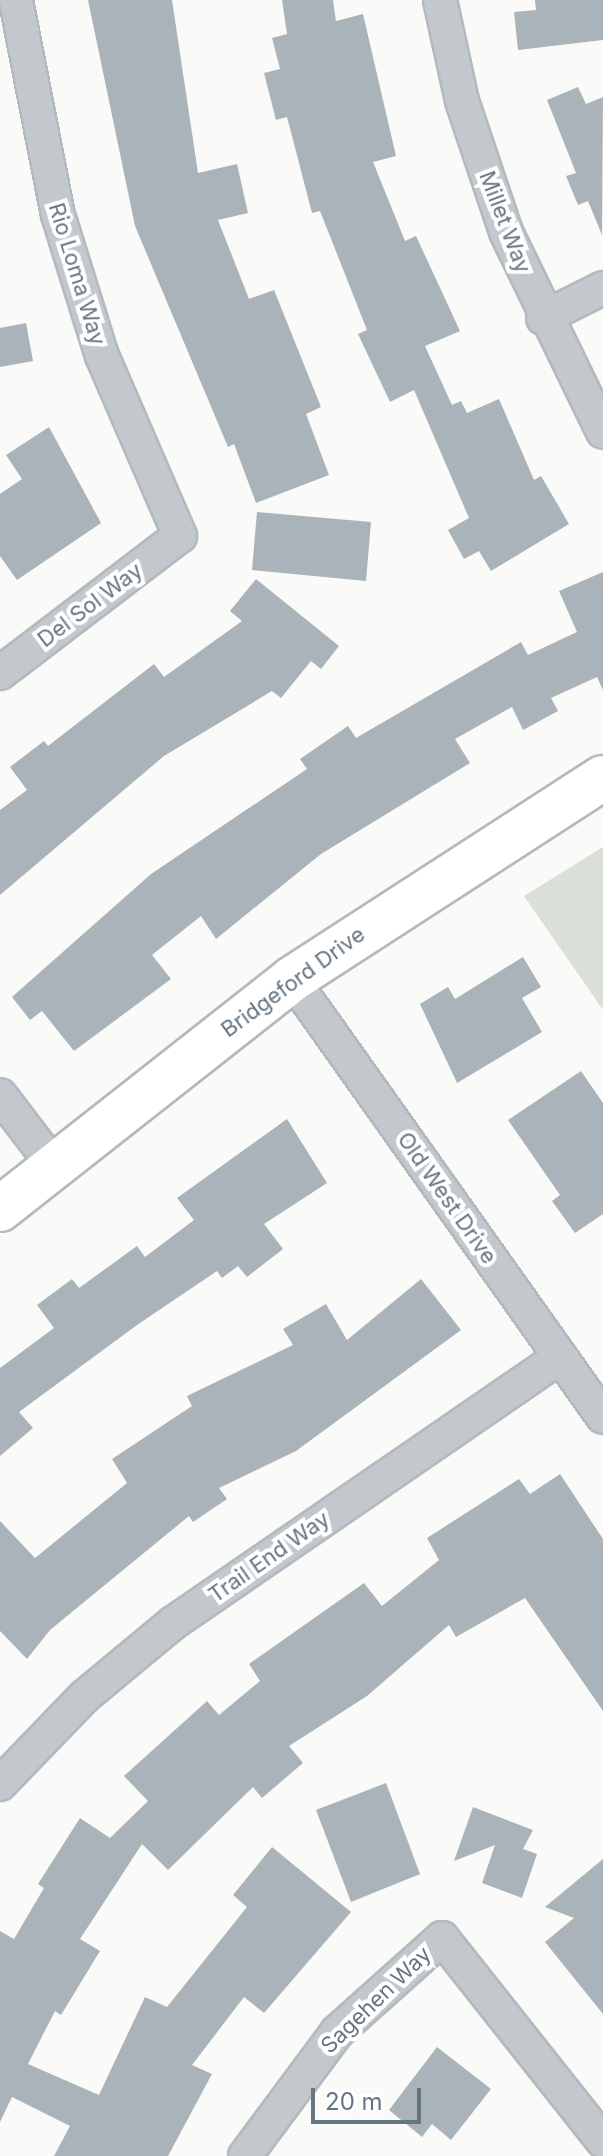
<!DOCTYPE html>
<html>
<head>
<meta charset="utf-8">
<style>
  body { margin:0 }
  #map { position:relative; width:603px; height:2156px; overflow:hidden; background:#fafaf8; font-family:Inter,sans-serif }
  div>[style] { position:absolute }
  .green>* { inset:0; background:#dadfd7 }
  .building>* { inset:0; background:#aab3b9 }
  .roads { filter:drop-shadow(2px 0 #b3babf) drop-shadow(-2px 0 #b3babf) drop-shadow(0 2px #b3babf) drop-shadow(0 -2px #b3babf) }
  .street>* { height:32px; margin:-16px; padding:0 16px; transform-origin:16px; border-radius:16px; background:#c3c8cc }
  .secondary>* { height:44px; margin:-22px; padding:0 22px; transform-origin:22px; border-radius:22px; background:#fff }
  span { translate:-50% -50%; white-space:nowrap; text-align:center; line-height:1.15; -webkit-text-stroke:8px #fff; paint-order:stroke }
  .street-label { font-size:22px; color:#657683 }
  .scale { position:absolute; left:311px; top:2088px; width:110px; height:36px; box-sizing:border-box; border:4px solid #657683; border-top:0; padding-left:10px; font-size:24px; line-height:28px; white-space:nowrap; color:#657683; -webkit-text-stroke:6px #fff; paint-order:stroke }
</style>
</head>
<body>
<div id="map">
  <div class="green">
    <div style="clip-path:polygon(603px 847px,603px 1010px,524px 896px)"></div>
  </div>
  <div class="building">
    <div style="clip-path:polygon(88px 0,172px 0,198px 173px,237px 164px,248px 213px,218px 220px,249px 299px,274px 290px,321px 407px,306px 414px,329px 475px,256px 503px,234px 444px,228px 447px,135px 226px)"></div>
    <div style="clip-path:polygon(282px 0,333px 0,336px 21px,363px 14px,396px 156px,373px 162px,405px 241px,416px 236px,460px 331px,425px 346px,452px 405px,461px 401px,467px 413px,499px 399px,534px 480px,541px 476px,569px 524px,491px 571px,479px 551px,464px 559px,448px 530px,469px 518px,414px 390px,390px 402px,358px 334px,367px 330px,320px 211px,312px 213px,287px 117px,276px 120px,264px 73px,280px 69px,272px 38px,287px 34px)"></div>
    <div style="clip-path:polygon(535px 0,603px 0,603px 40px,518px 50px,514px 12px,536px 10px)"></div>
    <div style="clip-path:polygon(578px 87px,586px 104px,603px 97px,602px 235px,588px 201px,578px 205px,566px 176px,576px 173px,547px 100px)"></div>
    <div style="clip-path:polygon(26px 323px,33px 361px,0 367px,0 328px)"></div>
    <div style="clip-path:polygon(49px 427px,101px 523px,17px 580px,0 556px,0 494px,22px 479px,6px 455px)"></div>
    <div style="clip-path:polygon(257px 512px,371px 522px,366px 581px,252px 570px)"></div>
    <div style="clip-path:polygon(603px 572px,603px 690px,597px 677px,551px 698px,558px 711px,523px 730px,512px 707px,455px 739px,470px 763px,321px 854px,216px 939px,201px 916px,152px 955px,171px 979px,74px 1051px,42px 1011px,30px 1020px,12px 997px,151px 874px,307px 769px,300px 759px,348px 726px,356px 738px,521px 642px,528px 655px,577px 632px,559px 591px)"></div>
    <div style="clip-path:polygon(256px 579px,339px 646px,321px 669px,311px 661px,281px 698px,272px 691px,164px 756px,0 895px,0 810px,27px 790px,10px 767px,44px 741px,48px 746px,154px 664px,164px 677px,242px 621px,230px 611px)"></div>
    <div style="clip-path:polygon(523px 957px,541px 987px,522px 998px,542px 1032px,457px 1083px,420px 1004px,448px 987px,455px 999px)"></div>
    <div style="clip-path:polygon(581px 1071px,603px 1103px,603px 1214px,575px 1233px,552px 1201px,560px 1195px,508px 1120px)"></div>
    <div style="clip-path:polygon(287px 1119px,327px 1183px,264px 1224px,283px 1249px,247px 1277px,238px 1266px,222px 1278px,217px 1271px,137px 1325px,19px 1412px,33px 1428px,0 1456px,0 1368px,54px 1328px,37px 1305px,72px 1279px,79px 1288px,137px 1246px,145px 1257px,194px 1220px,177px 1198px)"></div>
    <div style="clip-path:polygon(421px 1279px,461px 1330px,296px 1451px,219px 1488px,227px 1499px,193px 1522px,189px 1516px,50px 1630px,27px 1659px,0 1631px,0 1521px,35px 1558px,127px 1483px,112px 1459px,192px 1406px,187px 1396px,293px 1345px,283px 1329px,326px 1304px,347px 1340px)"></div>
    <div style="clip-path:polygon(560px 1474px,603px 1539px,603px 1711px,525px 1598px,456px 1637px,449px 1625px,367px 1696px,289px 1746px,303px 1763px,262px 1798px,253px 1787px,168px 1870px,142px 1844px,80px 1939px,100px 1951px,61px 2015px,55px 2011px,28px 2064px,99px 2095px,145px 1997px,167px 2007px,247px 1907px,233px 1895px,272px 1847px,351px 1912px,264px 2013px,244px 1997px,192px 2065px,212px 2074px,168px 2156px,54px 2156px,70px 2126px,12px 2097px,0 2122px,0 1931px,14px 1939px,44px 1888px,38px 1884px,80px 1818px,110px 1838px,148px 1801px,124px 1776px,207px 1701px,219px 1715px,260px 1681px,249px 1664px,364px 1583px,382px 1606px,439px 1560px,427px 1538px,519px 1479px,530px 1494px)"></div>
    <div style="clip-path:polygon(386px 1783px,420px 1874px,351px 1902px,316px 1810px)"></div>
    <div style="clip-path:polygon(473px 1807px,533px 1830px,523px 1849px,537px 1854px,522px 1898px,482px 1883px,495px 1845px,454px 1861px)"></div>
    <div style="clip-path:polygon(603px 1859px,603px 2014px,545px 1942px,574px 1918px,545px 1907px)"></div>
    <div style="clip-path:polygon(437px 2047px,491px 2089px,451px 2140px,432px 2124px,422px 2137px,389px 2110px)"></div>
  </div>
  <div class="roads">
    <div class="street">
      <div style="left:440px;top:0;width:103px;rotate:77.7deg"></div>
      <div style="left:462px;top:101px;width:138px;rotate:71.4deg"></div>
      <div style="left:506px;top:232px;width:222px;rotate:64.1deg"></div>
      <div style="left:543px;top:318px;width:67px;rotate:-26.6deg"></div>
      <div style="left:0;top:673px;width:226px;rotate:-37.3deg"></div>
      <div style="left:180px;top:536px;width:196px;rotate:-113.4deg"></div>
      <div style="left:102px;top:356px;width:148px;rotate:-107.3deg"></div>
      <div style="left:58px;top:215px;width:219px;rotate:-101.1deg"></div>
      <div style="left:292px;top:979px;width:537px;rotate:54.62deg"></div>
      <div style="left:0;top:1095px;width:89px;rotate:52.7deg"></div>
      <div style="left:0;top:1784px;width:122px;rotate:-46deg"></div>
      <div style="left:85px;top:1696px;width:114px;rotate:-39.7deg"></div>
      <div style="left:173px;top:1623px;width:470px;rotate:-34.5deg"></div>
      <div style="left:245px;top:2156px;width:154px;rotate:-53.4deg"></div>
      <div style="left:337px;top:2032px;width:141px;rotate:-41.8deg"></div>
      <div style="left:442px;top:1938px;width:259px;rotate:51.6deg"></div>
    </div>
    <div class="secondary">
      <div style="left:0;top:1209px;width:372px;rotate:-38.2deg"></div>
      <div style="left:292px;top:979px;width:370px;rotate:-32.9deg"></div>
    </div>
  </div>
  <div class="street-label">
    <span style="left:505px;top:222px;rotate:69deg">Millet Way</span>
    <span style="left:77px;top:274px;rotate:73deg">Rio Loma Way</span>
    <span style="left:90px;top:605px;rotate:-37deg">Del Sol Way</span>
    <span style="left:293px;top:982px;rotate:-36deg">Bridgeford Drive</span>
    <span style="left:447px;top:1198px;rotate:55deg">Old West Drive</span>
    <span style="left:269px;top:1557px;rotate:-35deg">Trail End Way</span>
    <span style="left:376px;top:2000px;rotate:-44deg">Sagehen Way</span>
  </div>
  <div class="scale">20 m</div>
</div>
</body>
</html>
